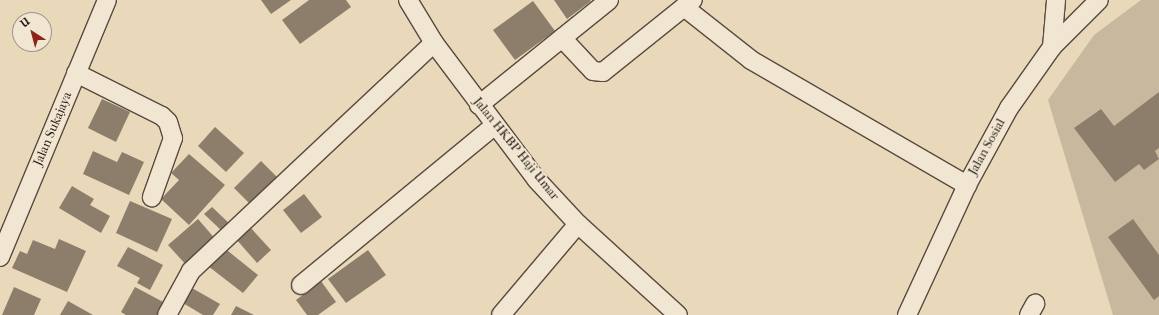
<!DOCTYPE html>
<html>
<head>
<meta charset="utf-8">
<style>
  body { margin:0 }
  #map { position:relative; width:1159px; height:315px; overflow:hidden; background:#e9d9ba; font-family:"IM FELL French Canon",serif }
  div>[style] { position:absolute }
  .green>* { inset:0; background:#c8b99e }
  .building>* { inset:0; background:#8c7e6b }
  .roads { filter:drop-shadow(1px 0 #584a3f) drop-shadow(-1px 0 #584a3f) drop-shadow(0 1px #584a3f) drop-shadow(0 -1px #584a3f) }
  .street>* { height:18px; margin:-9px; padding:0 9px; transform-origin:9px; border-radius:9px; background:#f1e6d2 }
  span { translate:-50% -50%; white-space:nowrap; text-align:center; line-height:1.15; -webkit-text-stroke:4px #f1e6d2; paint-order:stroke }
  .street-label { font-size:13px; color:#271b16 }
  .north { position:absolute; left:12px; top:12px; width:40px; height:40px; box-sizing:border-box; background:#f1e6d2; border:1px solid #a09587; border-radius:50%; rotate:324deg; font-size:11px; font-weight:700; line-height:16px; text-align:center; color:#271b16 }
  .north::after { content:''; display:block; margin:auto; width:14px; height:18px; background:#8f2418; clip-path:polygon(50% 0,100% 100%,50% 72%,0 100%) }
</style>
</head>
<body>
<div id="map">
  <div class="green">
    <div style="clip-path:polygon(1141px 0,1159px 0,1159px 315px,1113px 315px,1048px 100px,1094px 35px)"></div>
  </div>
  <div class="building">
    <div style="clip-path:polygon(261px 0,291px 0,271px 14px)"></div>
    <div style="clip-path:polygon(309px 0,346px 0,351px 7px,300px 44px,282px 20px)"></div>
    <div style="clip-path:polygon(554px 0,590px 0,591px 1px,567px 19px)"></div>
    <div style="clip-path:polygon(533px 1px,555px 31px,515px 60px,493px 30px)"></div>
    <div style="clip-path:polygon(1159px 92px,1159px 148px,1155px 151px,1159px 159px,1144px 170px,1139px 164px,1115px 182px,1074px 128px,1101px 109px,1114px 126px)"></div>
    <div style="clip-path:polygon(102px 99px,130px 112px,116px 142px,88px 128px)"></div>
    <div style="clip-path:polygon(215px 127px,244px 153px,226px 172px,198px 146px)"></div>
    <div style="clip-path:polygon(93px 151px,117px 162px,122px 152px,144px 162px,129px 195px,83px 174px)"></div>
    <div style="clip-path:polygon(189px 154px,225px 185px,189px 225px,161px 199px,179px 180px,171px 173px)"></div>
    <div style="clip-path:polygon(261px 161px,277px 177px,250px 204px,234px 188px)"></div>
    <div style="clip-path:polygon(72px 186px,94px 199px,90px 205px,110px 216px,101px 233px,59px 208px)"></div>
    <div style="clip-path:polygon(304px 194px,322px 217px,301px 233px,283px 210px)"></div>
    <div style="clip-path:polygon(130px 201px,172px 219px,157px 252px,116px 233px)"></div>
    <div style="clip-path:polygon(212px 207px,231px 225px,223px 232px,204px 214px)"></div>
    <div style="clip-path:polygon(198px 219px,217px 241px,188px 267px,168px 245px)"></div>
    <div style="clip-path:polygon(1133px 219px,1159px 255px,1159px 296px,1154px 300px,1108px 237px)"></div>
    <div style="clip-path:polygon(250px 227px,271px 250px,257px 263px,236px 239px)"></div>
    <div style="clip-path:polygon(59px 239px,86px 251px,67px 292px,12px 268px,20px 251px,27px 254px,33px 240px,55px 249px)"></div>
    <div style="clip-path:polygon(128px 247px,163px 265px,150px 290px,137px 283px,140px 278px,117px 266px)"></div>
    <div style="clip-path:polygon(223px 247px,258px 275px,243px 293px,208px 266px)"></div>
    <div style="clip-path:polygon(368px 250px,386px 275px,346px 303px,328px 279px)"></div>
    <div style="clip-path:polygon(321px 281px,336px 302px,318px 315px,307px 315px,296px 300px)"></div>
    <div style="clip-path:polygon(14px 287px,41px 299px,34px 315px,2px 315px)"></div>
    <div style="clip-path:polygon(135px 287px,167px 304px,161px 315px,126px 315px,121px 312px)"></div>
    <div style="clip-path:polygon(192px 288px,220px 304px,213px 315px,203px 315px,183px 303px)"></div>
    <div style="clip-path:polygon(68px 301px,93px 315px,60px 315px)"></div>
    <div style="clip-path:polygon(236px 306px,254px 315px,231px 315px)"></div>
  </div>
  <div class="roads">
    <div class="street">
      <div style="left:408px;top:0;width:50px;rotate:58.8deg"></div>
      <div style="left:434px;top:43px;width:170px;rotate:53.1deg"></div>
      <div style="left:536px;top:179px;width:62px;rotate:47deg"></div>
      <div style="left:578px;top:224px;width:135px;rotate:42.3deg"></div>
      <div style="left:684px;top:7px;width:85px;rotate:38.3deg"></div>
      <div style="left:751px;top:60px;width:250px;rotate:30.1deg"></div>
      <div style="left:562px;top:38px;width:45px;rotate:46.8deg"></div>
      <div style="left:593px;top:71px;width:10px;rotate:6deg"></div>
      <div style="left:603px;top:72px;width:115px;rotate:-38.7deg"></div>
      <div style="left:1052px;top:47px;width:47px;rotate:-85.1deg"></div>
      <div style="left:76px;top:73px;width:96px;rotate:26.6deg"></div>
      <div style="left:162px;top:116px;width:8px;rotate:45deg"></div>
      <div style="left:168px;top:122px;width:17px;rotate:73deg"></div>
      <div style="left:173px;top:138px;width:63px;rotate:109.6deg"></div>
      <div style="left:479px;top:105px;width:167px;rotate:-38.9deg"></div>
      <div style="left:0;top:257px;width:278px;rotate:-67.4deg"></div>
      <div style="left:301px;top:285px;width:250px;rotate:-39.5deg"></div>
      <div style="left:167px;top:315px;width:50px;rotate:-61.4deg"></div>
      <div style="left:191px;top:271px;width:333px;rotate:-43.2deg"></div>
      <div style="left:501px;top:315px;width:119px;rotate:-49.8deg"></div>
      <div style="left:907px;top:315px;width:143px;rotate:-65.2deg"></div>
      <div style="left:967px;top:185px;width:88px;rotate:-61.4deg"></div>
      <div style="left:1009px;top:108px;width:75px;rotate:-54.8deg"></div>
      <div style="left:1052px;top:47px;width:66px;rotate:-45deg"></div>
      <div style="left:1029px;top:315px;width:13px;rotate:-61deg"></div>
    </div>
  </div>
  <div class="street-label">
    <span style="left:53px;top:129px;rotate:-67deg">Jalan Sukajaya</span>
    <span style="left:987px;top:147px;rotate:-61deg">Jalan Sosial</span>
    <span style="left:516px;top:149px;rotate:51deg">Jalan HKBP Haji Umar</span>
  </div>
  <div class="north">U</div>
</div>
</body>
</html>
